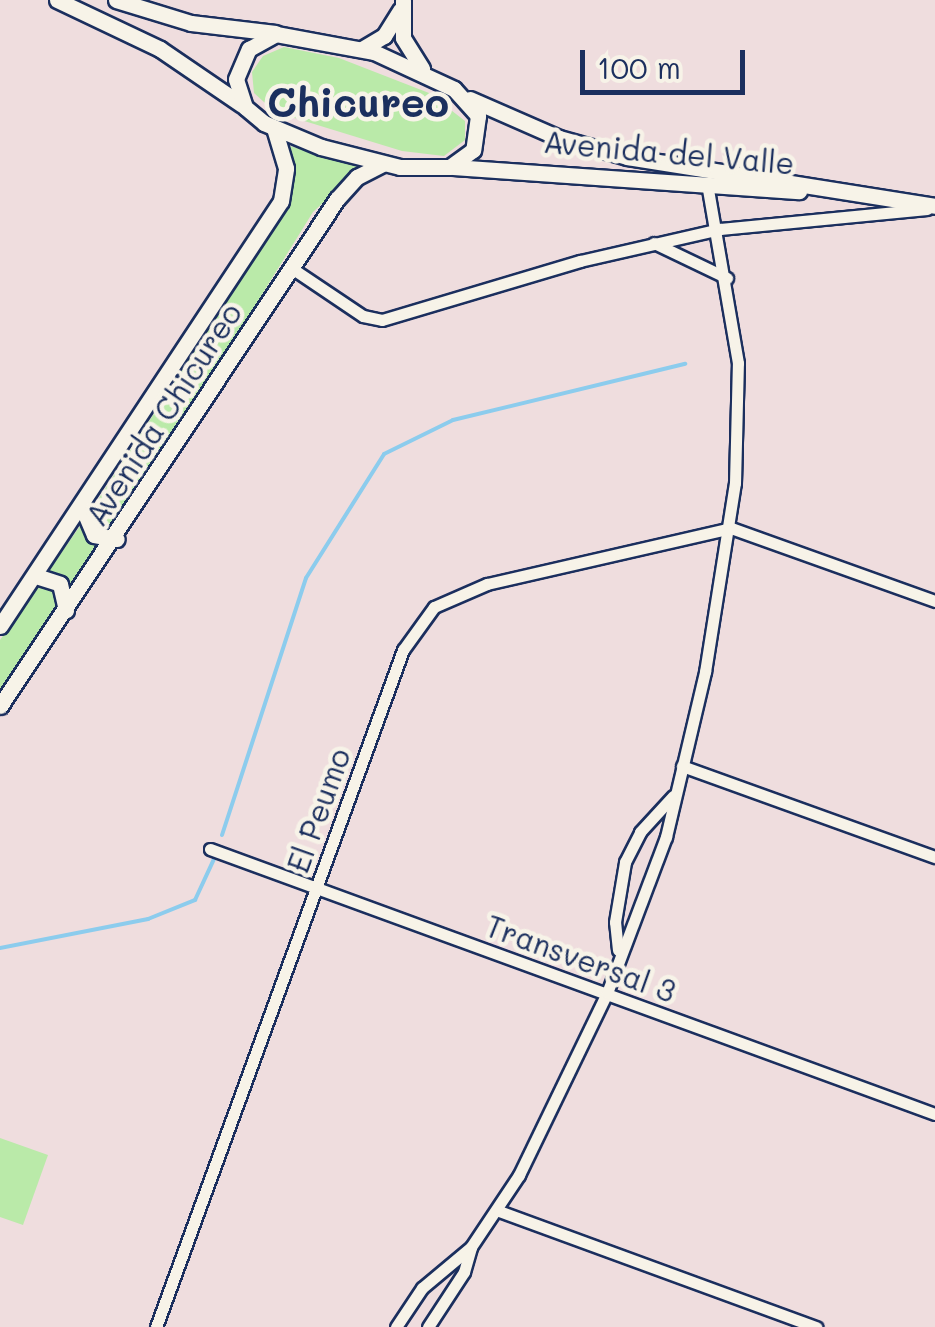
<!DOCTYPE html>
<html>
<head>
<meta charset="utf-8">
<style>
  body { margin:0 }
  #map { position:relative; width:935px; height:1327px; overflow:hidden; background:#efddde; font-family:Mali,sans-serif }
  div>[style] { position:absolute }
  .green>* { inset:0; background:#baeaa9 }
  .stream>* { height:4px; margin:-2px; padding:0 2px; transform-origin:2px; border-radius:2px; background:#8ccced }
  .roads { filter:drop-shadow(2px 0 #1b2f5e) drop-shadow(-2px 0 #1b2f5e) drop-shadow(0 2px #1b2f5e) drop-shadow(0 -2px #1b2f5e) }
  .street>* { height:11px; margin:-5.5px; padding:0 5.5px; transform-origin:5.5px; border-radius:5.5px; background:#f7f3e8 }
  .secondary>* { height:15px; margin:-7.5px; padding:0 7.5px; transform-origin:7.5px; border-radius:7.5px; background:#f7f3e8 }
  span { translate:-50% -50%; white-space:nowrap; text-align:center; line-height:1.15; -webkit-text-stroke:9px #f7f3e8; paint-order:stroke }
  .street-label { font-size:30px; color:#1b2f5e }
  .district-label { font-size:40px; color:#1b2f5e; font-weight:700 }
  .scale { position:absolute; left:580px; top:50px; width:165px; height:45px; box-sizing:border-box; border:5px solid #1b2f5e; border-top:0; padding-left:12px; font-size:30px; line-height:35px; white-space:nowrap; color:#1b2f5e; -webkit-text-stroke:8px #f7f3e8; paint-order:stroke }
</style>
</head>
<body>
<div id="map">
  <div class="green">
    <div style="clip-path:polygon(284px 47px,339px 58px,429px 93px,465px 121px,465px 140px,444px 156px,402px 151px,275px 112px,254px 93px,252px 72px,263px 56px)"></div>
    <div style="clip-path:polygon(290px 146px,362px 167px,313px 212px,157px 464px,109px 533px,99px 532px,88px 515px,286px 211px,294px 183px)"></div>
    <div style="clip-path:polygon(80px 526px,90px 541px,101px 543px,70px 588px,48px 572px)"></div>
    <div style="clip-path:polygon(49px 582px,60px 602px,0 691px,0 640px,39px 585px)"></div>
    <div style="clip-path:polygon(0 1138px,48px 1155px,23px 1225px,0 1217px)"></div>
  </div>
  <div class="stream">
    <div style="left:222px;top:835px;width:270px;rotate:-71.9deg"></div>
    <div style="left:306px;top:578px;width:146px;rotate:-57.8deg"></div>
    <div style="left:384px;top:454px;width:77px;rotate:-26.2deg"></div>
    <div style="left:453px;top:420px;width:239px;rotate:-13.6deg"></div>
    <div style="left:0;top:948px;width:151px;rotate:-11.1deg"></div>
    <div style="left:148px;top:919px;width:51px;rotate:-22deg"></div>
    <div style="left:195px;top:900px;width:45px;rotate:-65.1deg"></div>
  </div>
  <div class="roads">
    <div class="street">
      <div style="left:654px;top:243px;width:81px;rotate:25.6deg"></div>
      <div style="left:290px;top:267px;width:88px;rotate:33.9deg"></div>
      <div style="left:363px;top:316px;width:19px;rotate:12deg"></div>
      <div style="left:382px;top:320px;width:207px;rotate:-16.6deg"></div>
      <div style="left:580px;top:261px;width:144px;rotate:-12.9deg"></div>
      <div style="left:720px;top:229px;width:208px;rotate:-5.5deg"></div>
      <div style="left:682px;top:766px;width:269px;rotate:19.8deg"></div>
      <div style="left:210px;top:849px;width:772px;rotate:20.08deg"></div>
      <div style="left:618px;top:950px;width:28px;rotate:-96deg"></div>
      <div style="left:615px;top:922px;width:61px;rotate:-80.5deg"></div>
      <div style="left:625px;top:862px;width:34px;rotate:-63deg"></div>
      <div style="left:640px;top:832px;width:49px;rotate:-47.5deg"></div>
      <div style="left:499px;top:1211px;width:338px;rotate:20.1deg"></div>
      <div style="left:156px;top:1327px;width:721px;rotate:-69.96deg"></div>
      <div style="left:403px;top:650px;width:53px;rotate:-54.2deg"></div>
      <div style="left:434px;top:607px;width:58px;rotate:-23.5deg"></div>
      <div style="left:487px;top:584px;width:250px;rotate:-12.9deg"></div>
      <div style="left:731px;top:528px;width:217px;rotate:19.7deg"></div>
      <div style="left:396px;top:1327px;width:47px;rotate:-56.3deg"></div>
      <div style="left:422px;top:1288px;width:64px;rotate:-39.9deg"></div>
      <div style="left:471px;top:1247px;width:87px;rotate:-56.3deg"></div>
      <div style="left:519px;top:1175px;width:202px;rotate:-64.2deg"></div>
      <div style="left:607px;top:993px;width:167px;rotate:-69.3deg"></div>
      <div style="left:666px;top:837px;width:170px;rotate:-76.7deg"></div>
      <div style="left:705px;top:672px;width:191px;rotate:-81deg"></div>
      <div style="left:735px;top:483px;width:120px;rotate:-88.6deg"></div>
      <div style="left:738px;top:363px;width:177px;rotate:-99.8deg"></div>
      <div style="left:428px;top:1327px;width:66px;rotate:-56.8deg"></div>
      <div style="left:464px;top:1272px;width:26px;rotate:-74deg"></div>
    </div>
    <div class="secondary">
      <div style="left:57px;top:0;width:114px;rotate:25.4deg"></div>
      <div style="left:160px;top:49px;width:99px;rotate:34.3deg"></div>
      <div style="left:116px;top:0;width:78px;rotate:17deg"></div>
      <div style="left:191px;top:23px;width:85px;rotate:6.8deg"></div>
      <div style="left:403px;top:0;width:38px;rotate:90deg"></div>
      <div style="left:403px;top:38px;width:36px;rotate:58deg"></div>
      <div style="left:276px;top:34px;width:100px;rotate:10.4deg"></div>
      <div style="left:374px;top:52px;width:88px;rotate:24.8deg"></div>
      <div style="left:454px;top:89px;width:36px;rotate:48deg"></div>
      <div style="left:478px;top:116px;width:34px;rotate:98deg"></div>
      <div style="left:473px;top:150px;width:29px;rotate:144deg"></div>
      <div style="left:450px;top:167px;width:50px;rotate:180deg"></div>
      <div style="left:400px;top:167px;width:81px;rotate:-165.8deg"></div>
      <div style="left:321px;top:147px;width:62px;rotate:-157.2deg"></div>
      <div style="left:264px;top:123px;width:25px;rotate:-140deg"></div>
      <div style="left:245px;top:107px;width:29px;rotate:-108deg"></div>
      <div style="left:236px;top:79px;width:33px;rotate:-67deg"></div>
      <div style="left:249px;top:49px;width:31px;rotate:-29deg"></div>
      <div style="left:362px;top:49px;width:26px;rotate:-31deg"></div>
      <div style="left:384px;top:36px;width:31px;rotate:-58deg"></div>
      <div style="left:470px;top:99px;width:97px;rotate:23.7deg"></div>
      <div style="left:559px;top:138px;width:71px;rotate:15.6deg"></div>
      <div style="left:627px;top:157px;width:312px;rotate:9deg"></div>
      <div style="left:453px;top:167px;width:347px;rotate:4deg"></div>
      <div style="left:83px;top:509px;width:28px;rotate:67deg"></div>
      <div style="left:94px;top:535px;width:23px;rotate:10deg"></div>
      <div style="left:36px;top:576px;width:25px;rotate:18deg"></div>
      <div style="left:60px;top:584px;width:27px;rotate:77deg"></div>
      <div style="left:0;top:626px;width:509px;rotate:-56.53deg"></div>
      <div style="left:281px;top:201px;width:33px;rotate:-81deg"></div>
      <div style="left:286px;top:168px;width:42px;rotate:-106.7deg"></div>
      <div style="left:0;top:706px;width:609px;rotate:-56.39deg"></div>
      <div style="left:337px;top:199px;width:30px;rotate:-48deg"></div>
      <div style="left:357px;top:177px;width:29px;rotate:-27deg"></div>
    </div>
  </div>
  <div class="street-label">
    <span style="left:669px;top:152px;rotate:5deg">Avenida del Valle</span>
    <span style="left:163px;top:414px;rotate:-57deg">Avenida Chicureo</span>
    <span style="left:318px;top:810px;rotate:-70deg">El Peumo</span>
    <span style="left:581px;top:958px;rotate:20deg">Transversal 3</span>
  </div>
  <div class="district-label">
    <span style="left:358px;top:101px">Chicureo</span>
  </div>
  <div class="scale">100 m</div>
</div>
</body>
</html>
